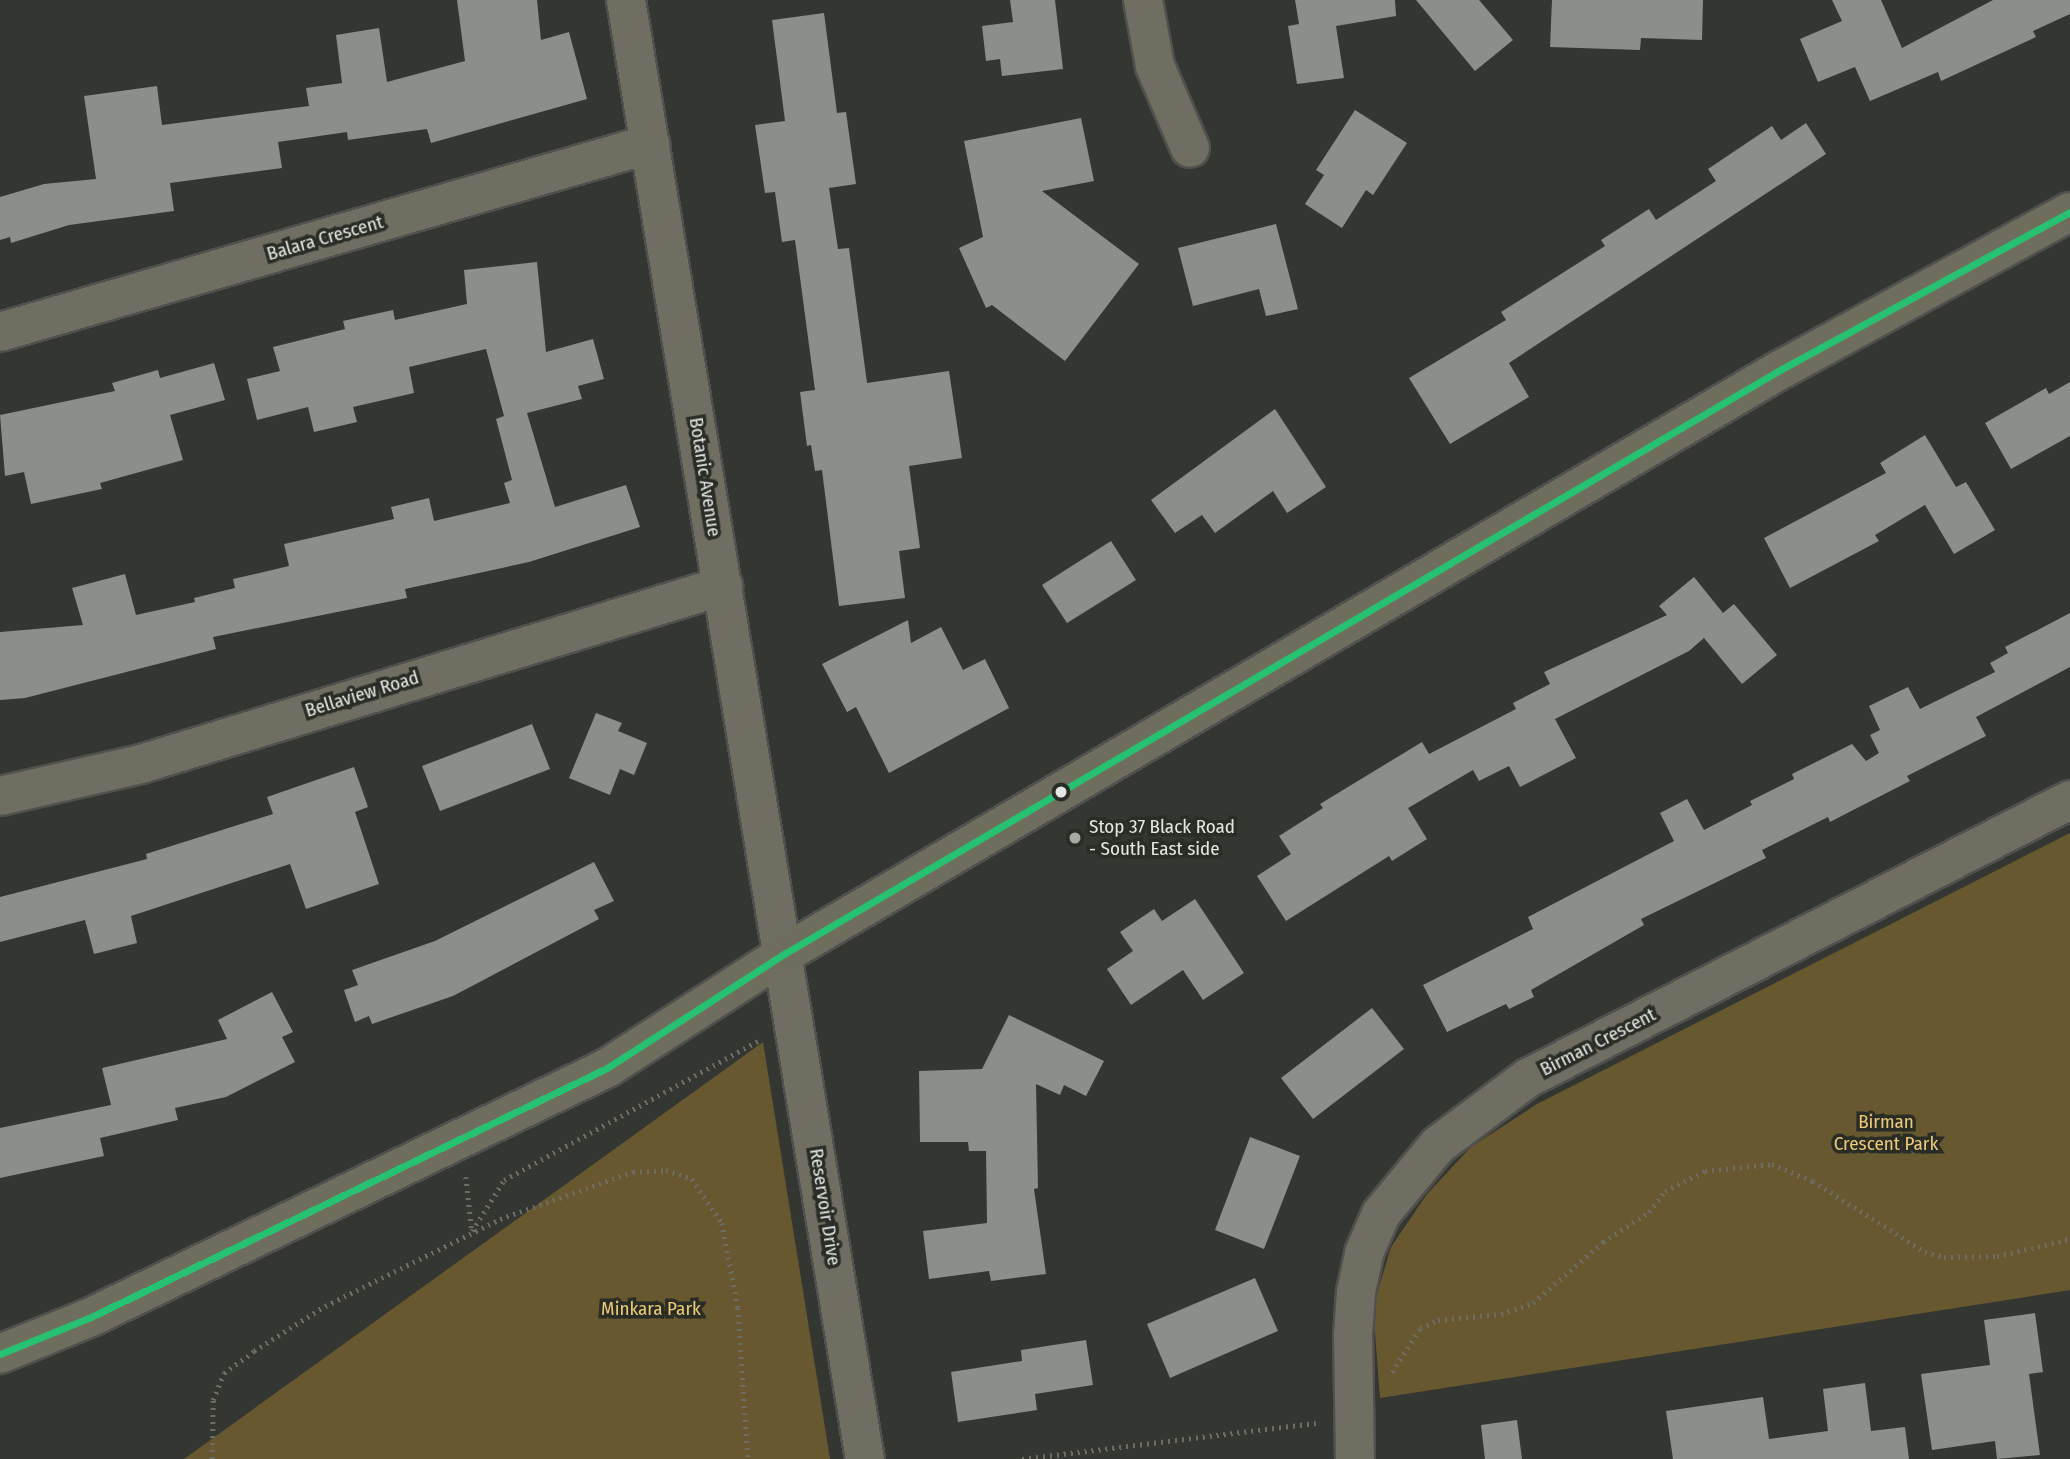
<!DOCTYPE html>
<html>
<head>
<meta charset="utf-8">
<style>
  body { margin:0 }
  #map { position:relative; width:2070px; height:1459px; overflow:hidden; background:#343631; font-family:"Fira Sans Condensed",sans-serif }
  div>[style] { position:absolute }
  .green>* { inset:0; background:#68582f }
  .building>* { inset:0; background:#8b8e8a }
  .path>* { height:4.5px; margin-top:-2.25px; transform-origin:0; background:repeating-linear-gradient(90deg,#6d6d63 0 2px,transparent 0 7px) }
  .roads { filter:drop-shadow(2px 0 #50514e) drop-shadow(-2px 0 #50514e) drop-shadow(0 2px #50514e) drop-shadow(0 -2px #50514e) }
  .minor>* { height:38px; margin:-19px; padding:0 19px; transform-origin:19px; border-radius:19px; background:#6f6e60 }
  .major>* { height:38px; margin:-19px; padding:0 19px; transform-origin:19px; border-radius:19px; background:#6f6e5e }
  .bus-1>* { height:7px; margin:-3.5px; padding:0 3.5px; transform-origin:3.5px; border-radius:3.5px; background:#26c172 }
  .dots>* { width:19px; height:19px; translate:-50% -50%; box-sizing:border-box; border:4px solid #2a2d26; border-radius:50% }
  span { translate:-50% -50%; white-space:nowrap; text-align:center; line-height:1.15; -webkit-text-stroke:7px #2a2d26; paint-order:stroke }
  .street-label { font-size:19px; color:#e5e7e3 }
  .poi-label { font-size:19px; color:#e5e7e3 }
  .left { translate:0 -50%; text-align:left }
  .park-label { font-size:19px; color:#edc976 }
</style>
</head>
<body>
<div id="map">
  <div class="green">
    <div style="clip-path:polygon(2070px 833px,2070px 1290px,1380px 1398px,1373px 1307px,1391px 1247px,1427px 1194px,1471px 1147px,1537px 1104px)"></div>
    <div style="clip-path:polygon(763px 1042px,830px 1459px,184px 1459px)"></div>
  </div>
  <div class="building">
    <div style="clip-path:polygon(457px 0,537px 0,541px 40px,569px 32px,587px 99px,431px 143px,427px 129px,348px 140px,347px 132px,278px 142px,282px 168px,170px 183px,174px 211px,69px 225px,11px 243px,10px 237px,0 240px,0 197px,44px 184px,96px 179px,84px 96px,157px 86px,162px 125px,309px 106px,306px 88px,342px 83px,336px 35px,379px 28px,387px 82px,465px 61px)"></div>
    <div style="clip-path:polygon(1010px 0,1055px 0,1063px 69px,1002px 76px,1000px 59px,986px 61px,982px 26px,1013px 22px)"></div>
    <div style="clip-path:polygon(1295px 0,1395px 0,1396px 16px,1336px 26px,1344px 78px,1297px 84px,1288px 26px,1299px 24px)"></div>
    <div style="clip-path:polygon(1416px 0,1479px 0,1513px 40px,1475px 71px)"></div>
    <div style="clip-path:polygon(1552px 0,1703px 0,1702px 40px,1641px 38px,1640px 50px,1550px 47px)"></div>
    <div style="clip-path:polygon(1832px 0,1881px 0,1902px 48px,1993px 0,2070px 0,2070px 14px,2033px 31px,2036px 37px,1941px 81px,1938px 72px,1870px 101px,1855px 67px,1818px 82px,1800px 39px,1842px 21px)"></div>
    <div style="clip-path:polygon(824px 13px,837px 113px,846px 112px,856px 184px,829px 188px,838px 249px,849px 248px,867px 383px,949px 371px,962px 458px,909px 466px,920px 548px,899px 551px,905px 598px,839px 606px,822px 470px,815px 471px,811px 445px,807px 446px,800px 392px,815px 390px,795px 240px,782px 242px,775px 192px,765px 193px,755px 125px,785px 121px,772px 20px)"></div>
    <div style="clip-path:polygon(1355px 110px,1407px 143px,1373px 195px,1366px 190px,1342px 228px,1305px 204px,1324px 175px,1316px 170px)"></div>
    <div style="clip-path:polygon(1081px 118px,1094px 181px,1042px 191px,1139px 264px,1065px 361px,992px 305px,986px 308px,959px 248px,983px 237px,964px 141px)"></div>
    <div style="clip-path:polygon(1806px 123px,1826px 154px,1509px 363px,1529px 397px,1450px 444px,1409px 378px,1506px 320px,1501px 312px,1605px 246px,1601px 240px,1649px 209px,1656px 220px,1716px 181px,1708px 169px,1772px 126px,1781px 140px)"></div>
    <div style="clip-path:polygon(1276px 224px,1298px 309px,1266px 316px,1259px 289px,1193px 306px,1178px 248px)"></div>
    <div style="clip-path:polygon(537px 262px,546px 352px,593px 339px,604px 379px,578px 386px,582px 399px,527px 413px,555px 507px,626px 485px,640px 527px,529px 562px,405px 589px,407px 598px,213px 637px,216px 649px,25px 698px,0 700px,0 632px,83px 625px,72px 588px,125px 574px,136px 615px,195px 602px,194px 598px,235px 588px,233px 579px,289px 566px,284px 544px,394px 519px,391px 507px,429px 498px,434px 521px,510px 503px,504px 483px,512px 480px,496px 419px,504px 416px,486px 349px,409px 367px,414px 393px,353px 407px,357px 422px,314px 432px,308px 407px,257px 420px,247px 379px,280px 371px,273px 347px,345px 329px,343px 321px,393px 310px,395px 320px,467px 304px,464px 270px)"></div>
    <div style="clip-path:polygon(214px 363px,225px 400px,170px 415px,183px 460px,100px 483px,102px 489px,31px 504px,24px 472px,5px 476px,0 415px,115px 391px,112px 383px,158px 370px,160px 378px)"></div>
    <div style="clip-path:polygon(2070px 382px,2070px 436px,2011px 469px,1985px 423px,2046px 388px,2049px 394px)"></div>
    <div style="clip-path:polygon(1275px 409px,1326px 487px,1287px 513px,1273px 491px,1215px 533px,1202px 515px,1175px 533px,1151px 500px)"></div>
    <div style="clip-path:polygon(1925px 435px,1956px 487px,1966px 482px,1995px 530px,1954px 554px,1925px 505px,1875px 535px,1879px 541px,1790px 588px,1764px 538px,1886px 473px,1880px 463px)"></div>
    <div style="clip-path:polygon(1111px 541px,1136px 580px,1067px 623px,1042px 585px)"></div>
    <div style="clip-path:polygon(1694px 577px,1723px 613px,1734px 604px,1777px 655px,1742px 684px,1704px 638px,1689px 651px,1555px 719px,1576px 758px,1520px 787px,1509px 766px,1479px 781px,1473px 770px,1408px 808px,1427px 839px,1392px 861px,1389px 856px,1286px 921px,1257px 876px,1291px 854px,1279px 836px,1323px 808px,1320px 804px,1422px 742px,1429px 754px,1516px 709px,1513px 703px,1550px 684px,1544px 672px,1667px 615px,1659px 606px)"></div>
    <div style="clip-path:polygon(2070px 613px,2070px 667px,1976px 717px,1986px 736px,1907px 776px,1910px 781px,1859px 807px,1830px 822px,1828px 817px,1762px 850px,1766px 858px,1641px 919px,1644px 925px,1531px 990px,1534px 997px,1509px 1009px,1506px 1004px,1447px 1032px,1423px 985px,1533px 929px,1528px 917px,1674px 841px,1660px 813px,1687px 799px,1704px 830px,1752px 805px,1750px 801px,1794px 779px,1792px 774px,1852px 744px,1866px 761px,1879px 753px,1870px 735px,1880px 730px,1869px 706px,1908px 687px,1920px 709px,1995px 672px,1990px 663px,2008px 653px,2005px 647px)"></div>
    <div style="clip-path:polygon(908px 620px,911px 643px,941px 627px,963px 670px,985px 659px,1009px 708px,889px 773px,856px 707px,847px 712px,822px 664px)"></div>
    <div style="clip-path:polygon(596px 713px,622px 723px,618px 731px,647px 743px,634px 775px,620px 769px,610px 795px,569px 778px)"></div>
    <div style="clip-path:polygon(532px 724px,550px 769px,440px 811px,422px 766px)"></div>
    <div style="clip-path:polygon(354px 767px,368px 807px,355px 812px,379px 884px,306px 909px,290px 864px,131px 916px,137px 943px,94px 954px,85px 920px,0 942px,0 897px,147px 859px,146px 854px,273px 814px,267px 797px)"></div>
    <div style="clip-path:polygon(594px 862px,614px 901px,594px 910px,599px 919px,453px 996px,372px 1024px,369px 1016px,355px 1022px,344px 990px,358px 985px,352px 970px,435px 941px)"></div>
    <div style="clip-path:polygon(1195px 899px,1244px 973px,1203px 1000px,1183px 970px,1131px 1005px,1107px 969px,1133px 951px,1120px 932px,1154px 909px,1162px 921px)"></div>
    <div style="clip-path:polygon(272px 992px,293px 1032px,282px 1037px,295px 1062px,226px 1097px,175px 1108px,178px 1120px,100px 1138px,104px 1156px,0 1178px,0 1128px,111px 1105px,102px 1068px,227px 1039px,218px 1020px)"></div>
    <div style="clip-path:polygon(1372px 1008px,1404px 1049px,1313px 1119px,1281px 1078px)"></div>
    <div style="clip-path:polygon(1009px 1015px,1104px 1061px,1086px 1096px,1064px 1085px,1060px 1095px,1036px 1084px,1038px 1188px,1034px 1189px,1046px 1274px,991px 1281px,989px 1271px,929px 1279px,923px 1231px,987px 1223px,986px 1151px,969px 1151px,968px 1142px,920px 1142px,919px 1071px,982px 1069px)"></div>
    <div style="clip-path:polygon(1250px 1137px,1300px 1156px,1264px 1249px,1215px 1230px)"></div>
    <div style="clip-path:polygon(1255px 1278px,1278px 1331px,1170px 1378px,1147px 1324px)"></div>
    <div style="clip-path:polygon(2035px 1313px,2043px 1372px,2029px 1374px,2040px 1455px,1997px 1459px,1995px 1441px,1932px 1450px,1921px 1374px,1990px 1365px,1984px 1320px)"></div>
    <div style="clip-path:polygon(1086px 1340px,1093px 1385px,1035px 1394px,1037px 1410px,958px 1422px,951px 1372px,1022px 1361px,1021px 1350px)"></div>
    <div style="clip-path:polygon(1865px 1383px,1871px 1431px,1905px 1427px,1909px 1459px,1673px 1459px,1666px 1411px,1763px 1397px,1769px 1439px,1828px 1431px,1823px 1389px)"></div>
    <div style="clip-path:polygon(1517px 1420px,1522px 1459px,1485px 1459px,1481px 1425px)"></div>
  </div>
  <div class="path">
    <div style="left:466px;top:1177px;width:54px;rotate:83.7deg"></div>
    <div style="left:472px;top:1231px;width:60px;rotate:-57.9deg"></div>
    <div style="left:504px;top:1180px;width:292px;rotate:-28.7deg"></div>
    <div style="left:1392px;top:1372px;width:52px;rotate:-57.5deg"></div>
    <div style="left:1420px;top:1328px;width:20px;rotate:-24deg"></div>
    <div style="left:1438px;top:1320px;width:63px;rotate:-5.4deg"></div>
    <div style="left:1501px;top:1314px;width:34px;rotate:-19deg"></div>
    <div style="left:1533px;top:1303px;width:93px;rotate:-41.1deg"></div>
    <div style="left:1603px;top:1242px;width:55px;rotate:-33.1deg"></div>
    <div style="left:1649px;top:1212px;width:26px;rotate:-53deg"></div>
    <div style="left:1665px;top:1191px;width:45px;rotate:-26.6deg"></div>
    <div style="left:1705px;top:1171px;width:67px;rotate:-6deg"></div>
    <div style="left:1772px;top:1164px;width:44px;rotate:22.5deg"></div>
    <div style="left:1813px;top:1181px;width:133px;rotate:32.4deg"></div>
    <div style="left:1925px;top:1252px;width:20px;rotate:15deg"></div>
    <div style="left:1944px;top:1257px;width:53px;rotate:-1.1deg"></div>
    <div style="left:1997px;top:1256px;width:75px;rotate:-13.1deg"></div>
    <div style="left:212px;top:1459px;width:59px;rotate:-89deg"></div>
    <div style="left:213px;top:1400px;width:29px;rotate:-68deg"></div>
    <div style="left:224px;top:1373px;width:37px;rotate:-36deg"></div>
    <div style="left:254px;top:1351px;width:84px;rotate:-32.4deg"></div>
    <div style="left:325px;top:1306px;width:195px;rotate:-26.4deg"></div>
    <div style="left:500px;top:1219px;width:141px;rotate:-19.5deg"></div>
    <div style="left:633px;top:1172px;width:33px;rotate:-3deg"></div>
    <div style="left:666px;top:1170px;width:28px;rotate:19deg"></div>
    <div style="left:692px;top:1179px;width:53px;rotate:55.7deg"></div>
    <div style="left:722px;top:1223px;width:86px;rotate:79.3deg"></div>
    <div style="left:738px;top:1308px;width:151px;rotate:86.2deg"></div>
    <div style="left:1022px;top:1459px;width:296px;rotate:-7deg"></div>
  </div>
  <div class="roads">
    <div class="minor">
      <div style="left:626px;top:0;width:1478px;rotate:80.7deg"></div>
      <div style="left:1143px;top:0;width:67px;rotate:79.7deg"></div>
      <div style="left:1155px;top:66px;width:89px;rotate:66.9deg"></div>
      <div style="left:0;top:332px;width:677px;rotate:-16.13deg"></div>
      <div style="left:0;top:796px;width:145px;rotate:-12.8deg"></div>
      <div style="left:141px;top:764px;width:609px;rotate:-17.01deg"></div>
      <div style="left:1355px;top:1459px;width:123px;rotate:-90.9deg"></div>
      <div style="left:1353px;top:1336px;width:44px;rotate:-86.1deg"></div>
      <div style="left:1356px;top:1292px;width:40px;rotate:-78deg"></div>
      <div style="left:1364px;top:1253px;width:43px;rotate:-66.4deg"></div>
      <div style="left:1381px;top:1214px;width:89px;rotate:-50.4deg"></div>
      <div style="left:1438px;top:1145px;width:112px;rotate:-36.7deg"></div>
      <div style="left:1528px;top:1078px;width:609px;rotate:-27.15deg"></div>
    </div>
    <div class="major">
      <div style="left:0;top:1354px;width:98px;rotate:-22.1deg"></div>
      <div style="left:91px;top:1317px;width:573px;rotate:-25.76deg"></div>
      <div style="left:607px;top:1068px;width:211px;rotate:-32.8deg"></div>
      <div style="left:784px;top:954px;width:1155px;rotate:-30.39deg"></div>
      <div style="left:1780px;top:370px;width:330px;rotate:-28.6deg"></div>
    </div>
  </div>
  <div class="bus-1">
    <div style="left:0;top:1354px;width:98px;rotate:-22.1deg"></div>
    <div style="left:91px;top:1317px;width:573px;rotate:-25.76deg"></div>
    <div style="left:607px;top:1068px;width:211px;rotate:-32.8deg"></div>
    <div style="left:784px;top:954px;width:1155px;rotate:-30.39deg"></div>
    <div style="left:1780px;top:370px;width:330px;rotate:-28.6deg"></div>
  </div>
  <div class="dots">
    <div style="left:1061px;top:792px;background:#e5e7e3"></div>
    <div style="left:1075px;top:838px;background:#a7a9a5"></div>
  </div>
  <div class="street-label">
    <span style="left:325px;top:238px;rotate:-16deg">Balara Crescent</span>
    <span style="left:705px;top:477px;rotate:81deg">Botanic Avenue</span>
    <span style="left:362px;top:694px;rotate:-17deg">Bellaview Road</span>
    <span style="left:1598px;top:1042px;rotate:-27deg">Birman Crescent</span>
    <span style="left:825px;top:1207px;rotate:81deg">Reservoir Drive</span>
  </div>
  <div class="poi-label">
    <span class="left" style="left:1089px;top:838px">Stop 37 Black Road<br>- South East side</span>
  </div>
  <div class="park-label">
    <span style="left:1886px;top:1133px">Birman<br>Crescent Park</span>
    <span style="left:651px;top:1309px">Minkara Park</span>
  </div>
</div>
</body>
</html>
